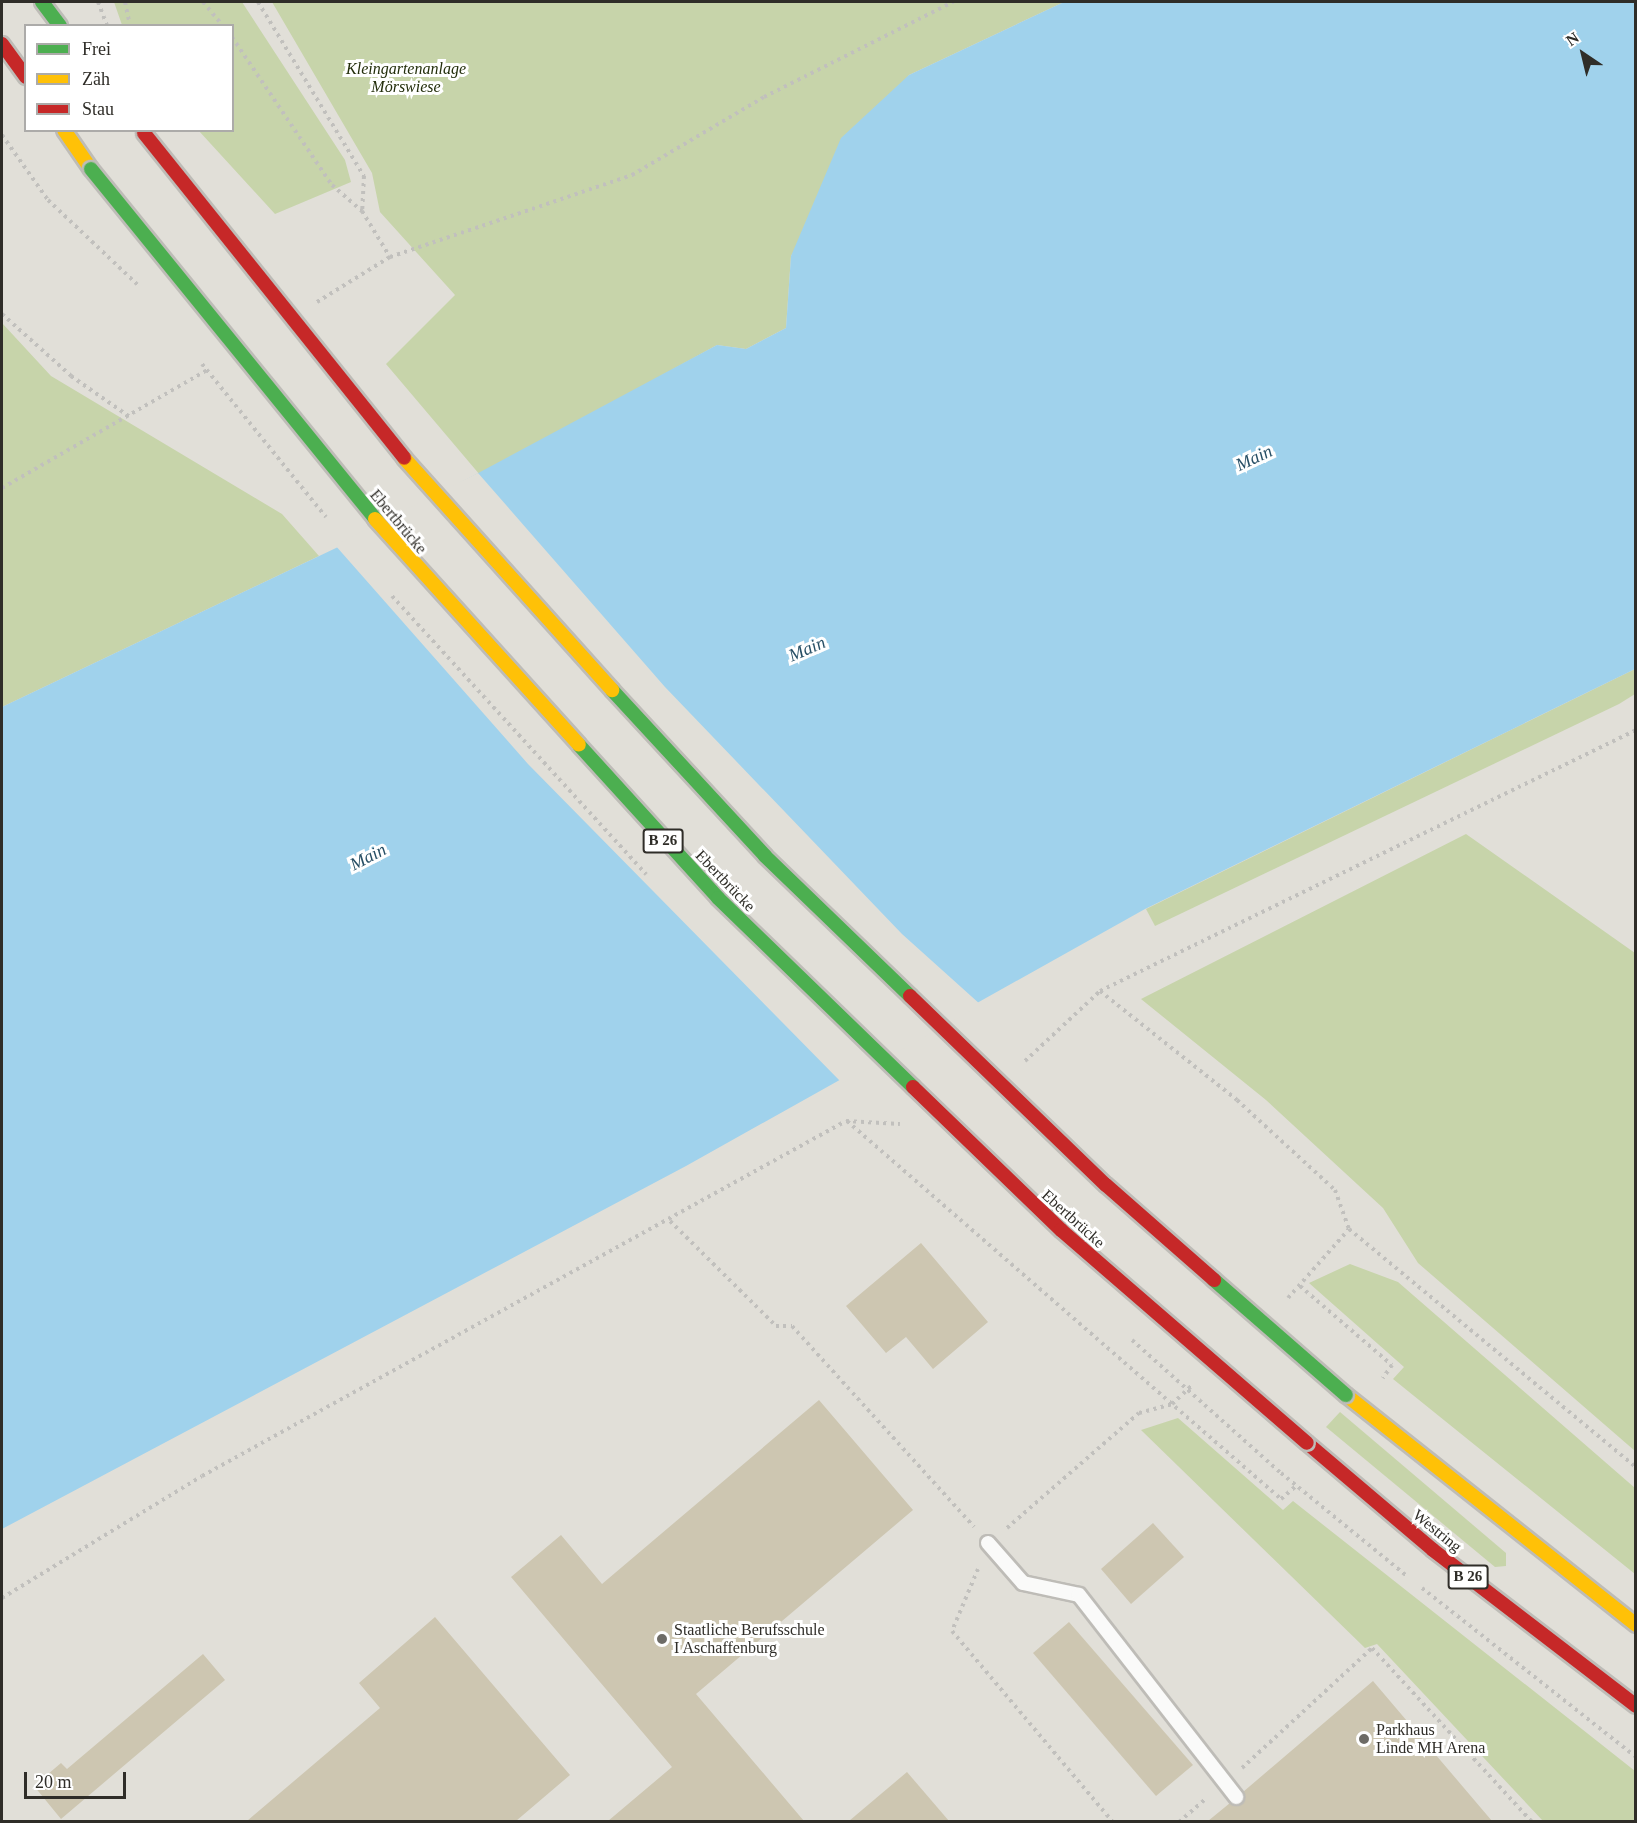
<!DOCTYPE html>
<html>
<head>
<meta charset="utf-8">
<style>
  body { margin:0 }
  #map { position:relative; width:1637px; height:1823px; overflow:hidden; background:#e1dfd8; font-family:Georgia,serif }
  div>[style] { position:absolute }
  .green>* { inset:0; background:#c7d4aa }
  .water>* { inset:0; background:#a0d2ec }
  .pier>* { inset:0; background:#e1dfd8 }
  .building>* { inset:0; background:#cdc6b1 }
  .path>* { height:4px; margin-top:-2px; transform-origin:0; background:repeating-linear-gradient(90deg,#c1c0bd 0 3px,transparent 0 7.5px) }
  .roads { filter:drop-shadow(2px 0 #bebcb7) drop-shadow(-2px 0 #bebcb7) drop-shadow(0 2px #bebcb7) drop-shadow(0 -2px #bebcb7) }
  .lane>* { height:14px; margin:-7px; padding:0 7px; transform-origin:7px; border-radius:7px; background:#fafaf9 }
  .fast>* { height:14px; margin:-7px; padding:0 7px; transform-origin:7px; border-radius:7px; background:#4caf50 }
  .slow>* { height:14px; margin:-7px; padding:0 7px; transform-origin:7px; border-radius:7px; background:#ffc107 }
  .jam>* { height:14px; margin:-7px; padding:0 7px; transform-origin:7px; border-radius:7px; background:#c62828 }
  .path-bridge>* { height:4px; margin-top:-2px; transform-origin:0; background:repeating-linear-gradient(90deg,#c1c0bd 0 3px,transparent 0 7.5px) }
  .bridges { filter:drop-shadow(2px 0 #bebcb7) drop-shadow(-2px 0 #bebcb7) drop-shadow(0 2px #bebcb7) drop-shadow(0 -2px #bebcb7) }
  .fast-bridge>* { height:14px; margin:-7px; padding:0 7px; transform-origin:7px; border-radius:7px; background:#4caf50 }
  .slow-bridge>* { height:14px; margin:-7px; padding:0 7px; transform-origin:7px; border-radius:7px; background:#ffc107 }
  .jam-bridge>* { height:14px; margin:-7px; padding:0 7px; transform-origin:7px; border-radius:7px; background:#c62828 }
  .dots>* { width:16px; height:16px; translate:-50% -50%; box-sizing:border-box; border:3px solid #fff; border-radius:50% }
  span { translate:-50% -50%; white-space:nowrap; text-align:center; line-height:1.15; -webkit-text-stroke:6px #fff; paint-order:stroke }
  .shield-label span { padding:2px 4px; background:#fff; border:2px solid; border-radius:4px; -webkit-text-stroke-width:0 }
  .shield-label { font-size:15px; color:#2f2d28; font-weight:700 }
  .park-label { font-size:16px; color:#232e0b; font-style:italic }
  .street-label { font-size:16px; color:#2f2d28 }
  .poi-label { font-size:16px; color:#2f2d28 }
  .left { translate:0 -50%; text-align:left }
  .water-label { font-size:18px; color:#274f65; font-style:italic }
  .frame { position:absolute; inset:0; border:3px solid #2f2d28; pointer-events:none }
  .legend { position:absolute; left:24px; top:24px; width:210px; height:108px; box-sizing:border-box; background:#fff; border:2px solid #acaba9; margin:0; padding:8px 10px; list-style:none; font-size:18px; color:#2f2d28 }
  .legend li { display:flex; align-items:center; gap:12px; height:30px }
  .legend b { width:30px; border:2px solid #acaba9 }
  .north { position:absolute; left:1553px; top:24px; width:60px; height:60px; -webkit-text-stroke:4px #fff; paint-order:stroke; rotate:325deg; font-size:16px; font-weight:700; line-height:24px; text-align:center; color:#2f2d28 }
  .north::after { content:''; display:block; margin:auto; width:21px; height:27px; background:#2f2d28; clip-path:polygon(50% 0,100% 100%,50% 72%,0 100%) }
  .scale { position:absolute; left:24px; top:1772px; width:102px; height:27px; box-sizing:border-box; border:3px solid #2f2d28; border-top:0; padding-left:8px; font-size:18px; line-height:21px; white-space:nowrap; color:#2f2d28; -webkit-text-stroke:4px #fff; paint-order:stroke }
</style>
</head>
<body>
<div id="map">
  <div class="green">
    <div style="clip-path:polygon(114px 2px,242px 2px,345px 160px,351px 182px,275px 214px,199px 131px,232px 130px,232px 26px,122px 25px)"></div>
    <div style="clip-path:polygon(272px 2px,1064px 2px,909px 75px,791px 256px,786px 328px,746px 349px,717px 345px,480px 475px,386px 364px,455px 295px,380px 212px,372px 173px)"></div>
    <div style="clip-path:polygon(2px 323px,51px 376px,282px 514px,319px 556px,2px 707px)"></div>
    <div style="clip-path:polygon(1635px 669px,1635px 694px,1619px 704px,1155px 926px,1146px 909px)"></div>
    <div style="clip-path:polygon(1466px 834px,1635px 953px,1635px 1451px,1418px 1263px,1383px 1208px,1266px 1100px,1141px 999px)"></div>
    <div style="clip-path:polygon(1350px 1264px,1398px 1282px,1635px 1488px,1635px 1574px,1393px 1379px,1404px 1367px,1309px 1283px)"></div>
    <div style="clip-path:polygon(1340px 1412px,1506px 1553px,1506px 1566px,1495px 1567px,1326px 1427px)"></div>
    <div style="clip-path:polygon(1178px 1418px,1283px 1510px,1293px 1501px,1635px 1771px,1635px 1821px,1543px 1821px,1377px 1644px,1365px 1648px,1141px 1430px)"></div>
  </div>
  <div class="water">
    <div style="clip-path:polygon(1064px 2px,1635px 2px,1635px 669px,1145px 909px,686px 1166px,2px 1529px,2px 707px,357px 538px,717px 345px,746px 349px,786px 328px,791px 256px,841px 138px,909px 75px)"></div>
  </div>
  <div class="pier">
    <div style="clip-path:polygon(478px 473px,665px 687px,902px 934px,981px 1005px,842px 1083px,528px 764px,335px 545px)"></div>
  </div>
  <div class="building">
    <div style="clip-path:polygon(921px 1243px,988px 1322px,933px 1369px,906px 1337px,886px 1353px,846px 1306px)"></div>
    <div style="clip-path:polygon(819px 1400px,913px 1510px,696px 1694px,804px 1821px,608px 1821px,672px 1767px,511px 1577px,561px 1535px,602px 1584px)"></div>
    <div style="clip-path:polygon(1153px 1523px,1184px 1557px,1131px 1604px,1101px 1569px)"></div>
    <div style="clip-path:polygon(435px 1617px,570px 1775px,516px 1821px,247px 1821px,380px 1708px,359px 1683px)"></div>
    <div style="clip-path:polygon(1069px 1622px,1193px 1765px,1156px 1796px,1033px 1653px)"></div>
    <div style="clip-path:polygon(203px 1654px,225px 1680px,61px 1819px,34px 1786px,61px 1763px,67px 1769px)"></div>
    <div style="clip-path:polygon(1373px 1681px,1492px 1821px,1208px 1821px,1230px 1803px,1242px 1804px,1243px 1792px)"></div>
    <div style="clip-path:polygon(907px 1772px,949px 1821px,849px 1821px)"></div>
  </div>
  <div class="path">
    <div style="left:98px;top:2px;width:26px;rotate:69deg"></div>
    <div style="left:125px;top:2px;width:25px;rotate:78deg"></div>
    <div style="left:203px;top:2px;width:31px;rotate:50deg"></div>
    <div style="left:258px;top:2px;width:204px;rotate:58.7deg"></div>
    <div style="left:364px;top:176px;width:35px;rotate:93deg"></div>
    <div style="left:232px;top:37px;width:179px;rotate:56deg"></div>
    <div style="left:332px;top:185px;width:40px;rotate:41deg"></div>
    <div style="left:362px;top:211px;width:54px;rotate:58.7deg"></div>
    <div style="left:2px;top:135px;width:80px;rotate:54.7deg"></div>
    <div style="left:317px;top:302px;width:86px;rotate:-31.7deg"></div>
    <div style="left:390px;top:257px;width:256px;rotate:-18.7deg"></div>
    <div style="left:632px;top:175px;width:153px;rotate:-30.6deg"></div>
    <div style="left:764px;top:97px;width:212px;rotate:-26.7deg"></div>
    <div style="left:2px;top:314px;width:93px;rotate:41.9deg"></div>
    <div style="left:71px;top:376px;width:72px;rotate:34.8deg"></div>
    <div style="left:2px;top:488px;width:239px;rotate:-29.9deg"></div>
    <div style="left:1100px;top:991px;width:175px;rotate:38.5deg"></div>
    <div style="left:1237px;top:1100px;width:133px;rotate:42.6deg"></div>
    <div style="left:1335px;top:1190px;width:41px;rotate:70.3deg"></div>
    <div style="left:1349px;top:1229px;width:373px;rotate:39.7deg"></div>
    <div style="left:1025px;top:1061px;width:103px;rotate:-43deg"></div>
    <div style="left:1100px;top:991px;width:596px;rotate:-25.96deg"></div>
    <div style="left:847px;top:1121px;width:576px;rotate:41.05deg"></div>
    <div style="left:1281px;top:1499px;width:20px;rotate:-41deg"></div>
    <div style="left:670px;top:1221px;width:149px;rotate:44.7deg"></div>
    <div style="left:776px;top:1326px;width:16px"></div>
    <div style="left:792px;top:1326px;width:271px;rotate:47.8deg"></div>
    <div style="left:1300px;top:1286px;width:121px;rotate:40.7deg"></div>
    <div style="left:1392px;top:1365px;width:16px;rotate:125deg"></div>
    <div style="left:1288px;top:1298px;width:92px;rotate:-48.5deg"></div>
    <div style="left:1281px;top:1473px;width:163px;rotate:39.3deg"></div>
    <div style="left:1007px;top:1528px;width:175px;rotate:-41.1deg"></div>
    <div style="left:1139px;top:1413px;width:34px;rotate:-15deg"></div>
    <div style="left:1172px;top:1404px;width:26px;rotate:-43deg"></div>
    <div style="left:978px;top:1569px;width:67px;rotate:112.8deg"></div>
    <div style="left:952px;top:1631px;width:250px;rotate:49.9deg"></div>
    <div style="left:1422px;top:1588px;width:273px;rotate:38.3deg"></div>
    <div style="left:2px;top:1598px;width:234px;rotate:-31.4deg"></div>
    <div style="left:202px;top:1476px;width:735px;rotate:-28.87deg"></div>
    <div style="left:846px;top:1121px;width:54px;rotate:3.2deg"></div>
    <div style="left:1242px;top:1768px;width:177px;rotate:-42.7deg"></div>
    <div style="left:1372px;top:1648px;width:236px;rotate:47.4deg"></div>
    <div style="left:1179px;top:1822px;width:37px;rotate:-41deg"></div>
  </div>
  <div class="roads">
    <div class="lane">
      <div style="left:988px;top:1543px;width:53px;rotate:48.8deg"></div>
      <div style="left:1023px;top:1583px;width:57px;rotate:12.1deg"></div>
      <div style="left:1079px;top:1595px;width:256px;rotate:52.1deg"></div>
    </div>
    <div class="fast">
      <div style="left:42px;top:2px;width:30px;rotate:53deg"></div>
    </div>
    <div class="slow">
      <div style="left:64px;top:130px;width:47px;rotate:55.3deg"></div>
      <div style="left:1346px;top:1395px;width:370px;rotate:38.4deg"></div>
    </div>
    <div class="jam">
      <div style="left:2px;top:44px;width:41px;rotate:54deg"></div>
      <div style="left:1307px;top:1443px;width:165px;rotate:40.3deg"></div>
      <div style="left:1433px;top:1550px;width:256px;rotate:37.5deg"></div>
    </div>
  </div>
  <div class="path-bridge">
    <div style="left:48px;top:200px;width:125px;rotate:43.4deg"></div>
    <div style="left:202px;top:364px;width:197px;rotate:51deg"></div>
    <div style="left:392px;top:596px;width:377px;rotate:47.6deg"></div>
    <div style="left:1132px;top:1340px;width:200px;rotate:41.8deg"></div>
  </div>
  <div class="bridges">
    <div class="fast-bridge">
      <div style="left:91px;top:169px;width:451px;rotate:50.9deg"></div>
      <div style="left:612px;top:690px;width:226px;rotate:47.3deg"></div>
      <div style="left:765px;top:856px;width:202px;rotate:44deg"></div>
      <div style="left:579px;top:745px;width:207px;rotate:47.7deg"></div>
      <div style="left:718px;top:898px;width:272px;rotate:44.1deg"></div>
      <div style="left:1214px;top:1280px;width:175px;rotate:41.1deg"></div>
    </div>
    <div class="slow-bridge">
      <div style="left:404px;top:458px;width:312px;rotate:48.1deg"></div>
      <div style="left:375px;top:519px;width:304px;rotate:47.9deg"></div>
    </div>
    <div class="jam-bridge">
      <div style="left:144px;top:133px;width:416px;rotate:51.3deg"></div>
      <div style="left:910px;top:996px;width:272px;rotate:44deg"></div>
      <div style="left:1106px;top:1185px;width:144px;rotate:41.3deg"></div>
      <div style="left:913px;top:1087px;width:206px;rotate:44deg"></div>
      <div style="left:1061px;top:1230px;width:325px;rotate:40.9deg"></div>
    </div>
  </div>
  <div class="dots">
    <div style="left:662px;top:1639px;background:#6d6b66"></div>
    <div style="left:1364px;top:1739px;background:#6d6b66"></div>
  </div>
  <div class="shield-label">
    <span style="left:663px;top:841px">B 26</span>
    <span style="left:1468px;top:1577px">B 26</span>
  </div>
  <div class="park-label">
    <span style="left:406px;top:78px">Kleingartenanlage<br>Mörswiese</span>
  </div>
  <div class="street-label">
    <span style="left:398px;top:522px;rotate:50deg">Ebertbrücke</span>
    <span style="left:725px;top:881px;rotate:46deg">Ebertbrücke</span>
    <span style="left:1073px;top:1219px;rotate:42deg">Ebertbrücke</span>
    <span style="left:1437px;top:1531px;rotate:39deg">Westring</span>
  </div>
  <div class="poi-label">
    <span class="left" style="left:674px;top:1639px">Staatliche Berufsschule<br>I Aschaffenburg</span>
    <span class="left" style="left:1376px;top:1739px">Parkhaus<br>Linde MH Arena</span>
  </div>
  <div class="water-label">
    <span style="left:1254px;top:458px;rotate:-25deg">Main</span>
    <span style="left:807px;top:649px;rotate:-23deg">Main</span>
    <span style="left:368px;top:857px;rotate:-27deg">Main</span>
  </div>
  <div class="frame"></div>
  <ul class="legend">
  <li><b style="height:8px;background:#4caf50"></b>Frei</li>
  <li><b style="height:8px;background:#ffc107"></b>Zäh</li>
  <li><b style="height:8px;background:#c62828"></b>Stau</li>
  </ul>
  <div class="north">N</div>
  <div class="scale">20 m</div>
</div>
</body>
</html>
